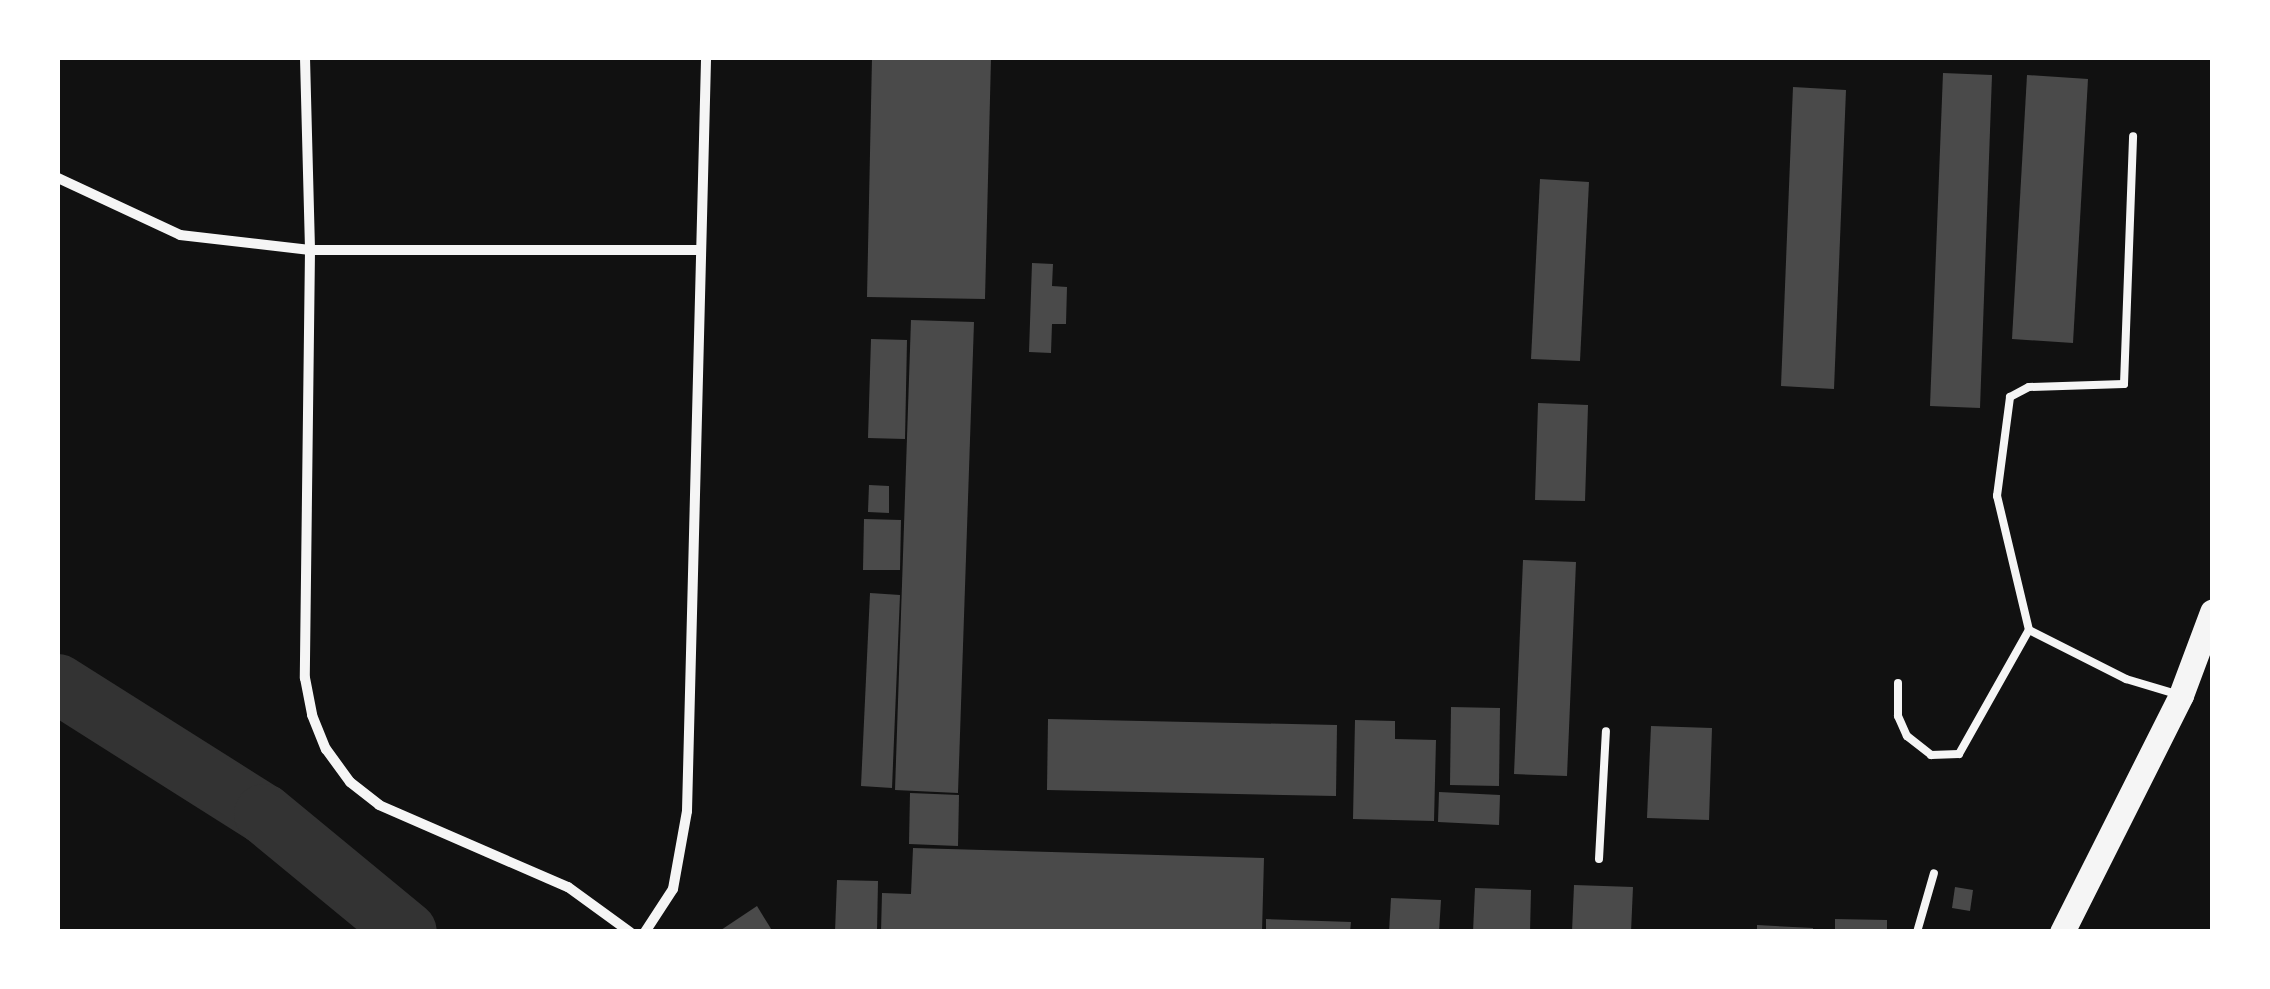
<!DOCTYPE html>
<html>
<head>
<meta charset="utf-8">
<style>
  body { margin:0 }
  #map { position:relative; width:2270px; height:989px; overflow:hidden; background:#111; font-family:Roboto,sans-serif }
  div>[style] { position:absolute }
  .river>* { height:60px; margin:-30px; padding:0 30px; transform-origin:30px; border-radius:30px; background:#333 }
  .building>* { inset:0; background:#4a4a4a }
  .service>* { height:8px; margin:-4px; padding:0 4px; transform-origin:4px; border-radius:4px; background:#f5f5f5 }
  .minor>* { height:10px; margin:-5px; padding:0 5px; transform-origin:5px; border-radius:5px; background:#f5f5f5 }
  .primary>* { height:25px; margin:-12.5px; padding:0 12.5px; transform-origin:12.5px; border-radius:12.5px; background:#f5f5f5 }
  span { translate:-50% -50%; white-space:nowrap; text-align:center; line-height:1.15; -webkit-text-stroke:8px #fff; paint-order:stroke }
  .frame { position:absolute; inset:0; border:60px solid #fff; pointer-events:none }
</style>
</head>
<body>
<div id="map">
  <div class="river">
    <div style="left:58px;top:684px;width:244px;rotate:32.3deg"></div>
    <div style="left:264px;top:814px;width:185px;rotate:39.5deg"></div>
  </div>
  <div class="building">
    <div style="clip-path:polygon(872px 58px,991px 58px,985px 299px,867px 297px)"></div>
    <div style="clip-path:polygon(1943px 73px,1992px 75px,1980px 408px,1930px 406px)"></div>
    <div style="clip-path:polygon(2027px 75px,2088px 79px,2073px 343px,2012px 339px)"></div>
    <div style="clip-path:polygon(1793px 87px,1846px 90px,1834px 389px,1781px 386px)"></div>
    <div style="clip-path:polygon(1540px 179px,1589px 182px,1580px 361px,1531px 359px)"></div>
    <div style="clip-path:polygon(1032px 263px,1053px 264px,1052px 286px,1067px 287px,1066px 324px,1052px 324px,1051px 353px,1029px 352px)"></div>
    <div style="clip-path:polygon(911px 320px,974px 322px,958px 793px,895px 790px)"></div>
    <div style="clip-path:polygon(871px 339px,907px 340px,905px 439px,868px 438px)"></div>
    <div style="clip-path:polygon(1538px 403px,1588px 405px,1585px 501px,1535px 500px)"></div>
    <div style="clip-path:polygon(869px 485px,889px 486px,889px 513px,868px 512px)"></div>
    <div style="clip-path:polygon(864px 519px,901px 520px,900px 570px,863px 570px)"></div>
    <div style="clip-path:polygon(1523px 560px,1576px 562px,1567px 776px,1514px 774px)"></div>
    <div style="clip-path:polygon(870px 593px,900px 595px,892px 788px,861px 786px)"></div>
    <div style="clip-path:polygon(1451px 707px,1500px 708px,1499px 786px,1450px 785px)"></div>
    <div style="clip-path:polygon(1048px 719px,1337px 725px,1336px 796px,1047px 790px)"></div>
    <div style="clip-path:polygon(1355px 720px,1395px 721px,1395px 739px,1436px 740px,1434px 821px,1353px 819px)"></div>
    <div style="clip-path:polygon(1651px 726px,1712px 728px,1709px 820px,1647px 818px)"></div>
    <div style="clip-path:polygon(1439px 792px,1500px 795px,1499px 825px,1438px 822px)"></div>
    <div style="clip-path:polygon(910px 793px,959px 795px,958px 846px,909px 844px)"></div>
    <div style="clip-path:polygon(913px 848px,1264px 858px,1262px 932px,881px 932px,882px 893px,911px 894px)"></div>
    <div style="clip-path:polygon(837px 880px,878px 881px,877px 932px,835px 932px)"></div>
    <div style="clip-path:polygon(1574px 885px,1633px 887px,1631px 932px,1572px 932px)"></div>
    <div style="clip-path:polygon(1955px 887px,1973px 890px,1970px 911px,1952px 908px)"></div>
    <div style="clip-path:polygon(1475px 888px,1531px 890px,1530px 932px,1473px 932px)"></div>
    <div style="clip-path:polygon(1391px 898px,1441px 900px,1439px 932px,1389px 932px)"></div>
    <div style="clip-path:polygon(757px 906px,773px 932px,718px 932px)"></div>
    <div style="clip-path:polygon(1266px 919px,1351px 922px,1350px 932px,1266px 932px)"></div>
    <div style="clip-path:polygon(1835px 919px,1887px 920px,1887px 932px,1835px 932px)"></div>
    <div style="clip-path:polygon(1757px 925px,1813px 928px,1813px 932px,1757px 932px)"></div>
  </div>
  <div class="service">
    <div style="left:2029px;top:630px;width:109px;rotate:26.8deg"></div>
    <div style="left:2126px;top:679px;width:52px;rotate:16.7deg"></div>
    <div style="left:1898px;top:683px;width:33px;rotate:90deg"></div>
    <div style="left:1898px;top:716px;width:22px;rotate:66deg"></div>
    <div style="left:1907px;top:736px;width:31px;rotate:38deg"></div>
    <div style="left:1931px;top:755px;width:28px;rotate:-2deg"></div>
    <div style="left:1959px;top:754px;width:142px;rotate:-60.6deg"></div>
    <div style="left:2029px;top:630px;width:138px;rotate:-103.4deg"></div>
    <div style="left:1997px;top:496px;width:100px;rotate:-82.5deg"></div>
    <div style="left:2010px;top:397px;width:21px;rotate:-28deg"></div>
    <div style="left:2029px;top:387px;width:95px;rotate:-1.8deg"></div>
    <div style="left:2124px;top:384px;width:248px;rotate:-87.9deg"></div>
    <div style="left:1599px;top:859px;width:128px;rotate:-86.9deg"></div>
    <div style="left:1917px;top:932px;width:61px;rotate:-73.9deg"></div>
  </div>
  <div class="minor">
    <div style="left:305px;top:58px;width:192px;rotate:88.5deg"></div>
    <div style="left:310px;top:250px;width:428px;rotate:90.7deg"></div>
    <div style="left:305px;top:678px;width:38px;rotate:79deg"></div>
    <div style="left:312px;top:715px;width:37px;rotate:68deg"></div>
    <div style="left:326px;top:749px;width:41px;rotate:54deg"></div>
    <div style="left:350px;top:782px;width:37px;rotate:38deg"></div>
    <div style="left:379px;top:805px;width:206px;rotate:23.5deg"></div>
    <div style="left:568px;top:887px;width:77px;rotate:36deg"></div>
    <div style="left:58px;top:178px;width:135px;rotate:25deg"></div>
    <div style="left:180px;top:235px;width:131px;rotate:6.6deg"></div>
    <div style="left:310px;top:250px;width:390px"></div>
    <div style="left:645px;top:932px;width:51px;rotate:-56.9deg"></div>
    <div style="left:673px;top:889px;width:79px;rotate:-79.8deg"></div>
    <div style="left:687px;top:811px;width:753px;rotate:-88.55deg"></div>
  </div>
  <div class="primary">
    <div style="left:2062px;top:932px;width:265px;rotate:-63.3deg"></div>
    <div style="left:2181px;top:695px;width:89px;rotate:-69.5deg"></div>
  </div>
  <div class="frame"></div>
</div>
</body>
</html>
